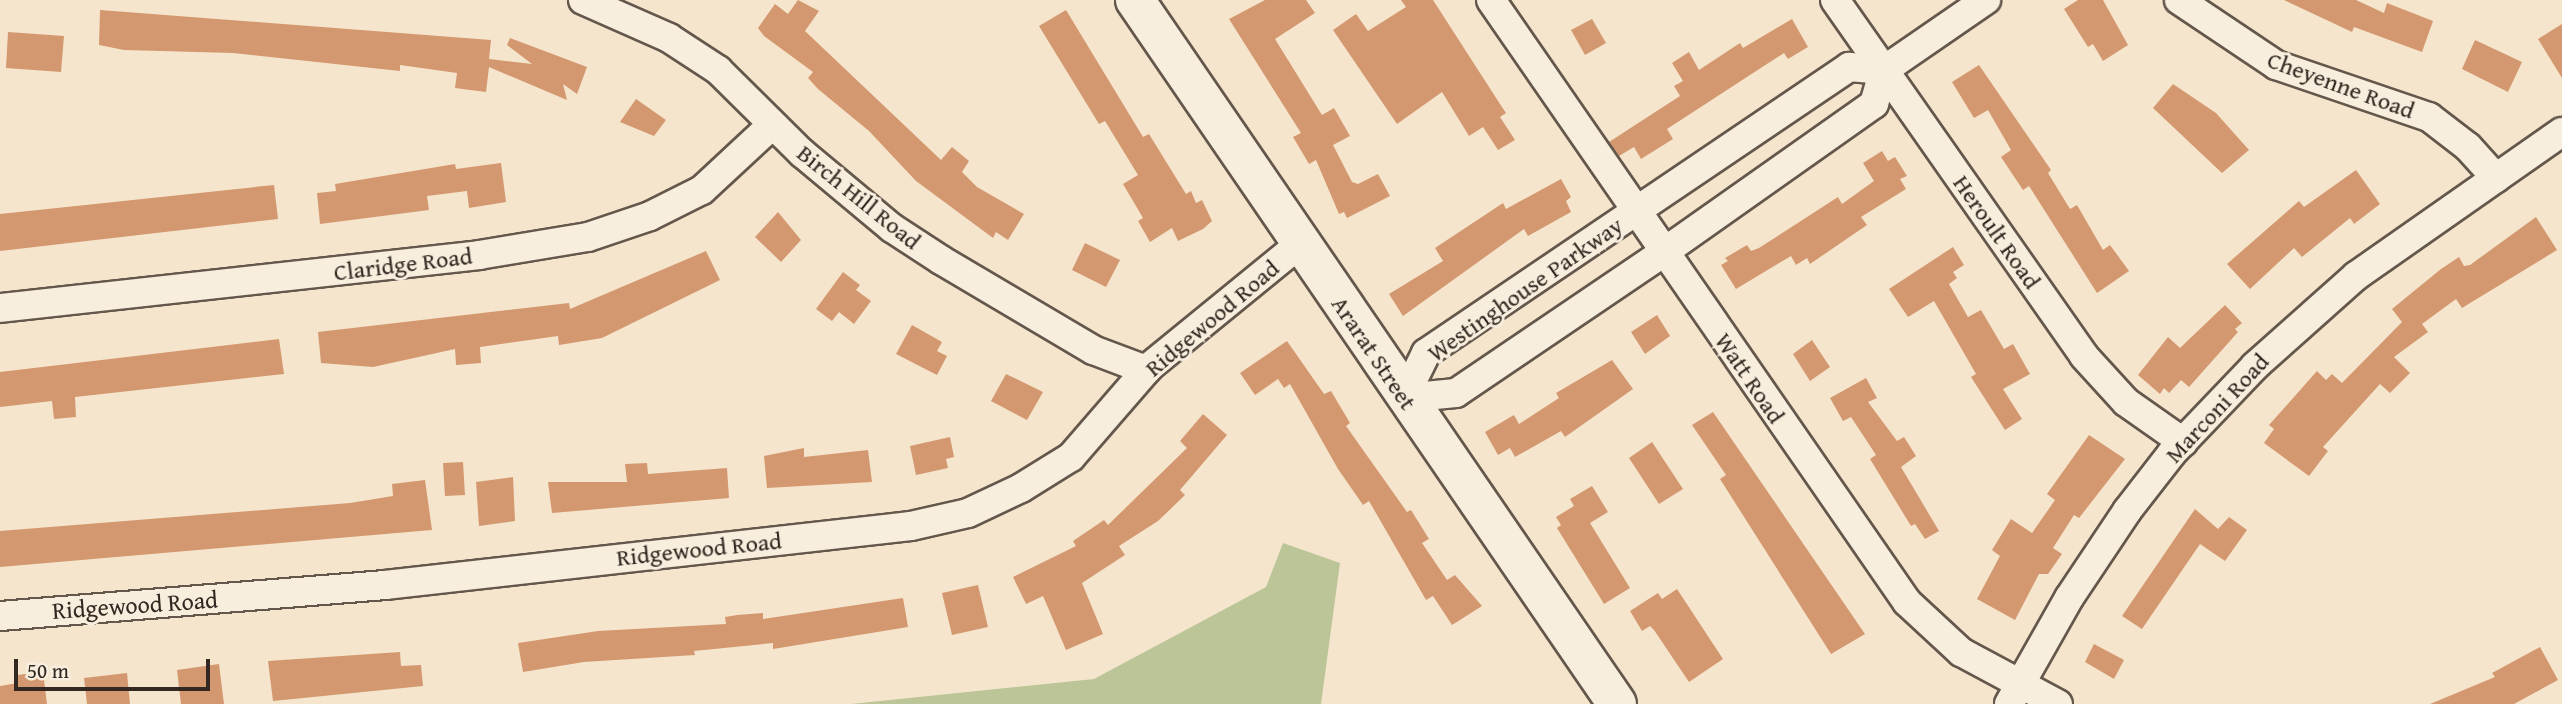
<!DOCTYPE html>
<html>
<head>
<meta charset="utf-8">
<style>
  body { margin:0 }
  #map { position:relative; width:2562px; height:704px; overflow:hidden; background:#f5e5cc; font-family:"Gentium Book Plus",serif }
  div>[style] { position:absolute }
  .green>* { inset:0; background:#bbc598 }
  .building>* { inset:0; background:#d49870 }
  .roads { filter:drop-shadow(2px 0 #64574c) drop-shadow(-2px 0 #64574c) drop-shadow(0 2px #64574c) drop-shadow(0 -2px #64574c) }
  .street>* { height:28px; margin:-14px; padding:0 14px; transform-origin:14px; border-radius:14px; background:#f8eede }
  .secondary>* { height:38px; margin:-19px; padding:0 19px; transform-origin:19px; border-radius:19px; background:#f8eede }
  span { translate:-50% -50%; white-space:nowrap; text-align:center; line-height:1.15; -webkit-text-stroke:6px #f8eede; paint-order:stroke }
  .street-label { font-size:24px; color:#332821 }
  .scale { position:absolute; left:14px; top:659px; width:196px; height:32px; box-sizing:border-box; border:4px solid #332821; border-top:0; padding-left:9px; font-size:21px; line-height:24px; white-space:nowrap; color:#332821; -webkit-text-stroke:5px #f8eede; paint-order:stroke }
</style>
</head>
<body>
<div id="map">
  <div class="green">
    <div style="clip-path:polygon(1283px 543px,1340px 563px,1321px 704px,851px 704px,1094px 679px,1266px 587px)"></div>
  </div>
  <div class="building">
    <div style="clip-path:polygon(798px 0,819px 11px,805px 31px,941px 160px,952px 147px,969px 161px,962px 172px,977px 187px,1024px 214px,1008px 240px,996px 232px,993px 238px,916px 181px,869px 131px,818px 89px,808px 78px,813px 72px,764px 36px,758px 28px,775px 4px,788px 14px)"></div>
    <div style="clip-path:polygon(1265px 0,1306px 0,1315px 13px,1275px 39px,1322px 115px,1334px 108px,1350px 136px,1333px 145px,1352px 182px,1358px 184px,1378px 174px,1390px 196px,1347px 218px,1344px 212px,1339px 214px,1316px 160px,1309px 164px,1293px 137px,1301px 133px,1229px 19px)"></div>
    <div style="clip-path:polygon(1401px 0,1433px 0,1500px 104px,1506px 113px,1500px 117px,1515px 140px,1498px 150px,1483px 127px,1469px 136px,1442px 92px,1397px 124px,1333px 30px,1356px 14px,1368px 31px,1406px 7px)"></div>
    <div style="clip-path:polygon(2078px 0,2103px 0,2128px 45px,2103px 61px,2093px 44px,2088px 47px,2064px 9px)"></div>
    <div style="clip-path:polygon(2284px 0,2356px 0,2384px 13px,2387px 3px,2433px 21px,2422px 52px,2354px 27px,2352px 32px)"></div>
    <div style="clip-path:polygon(100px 10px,491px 40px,489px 59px,532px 64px,507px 45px,510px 38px,587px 67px,577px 94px,563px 84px,567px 100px,489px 67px,486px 92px,455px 88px,457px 73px,400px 65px,400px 71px,233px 53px,124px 50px,99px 45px)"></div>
    <div style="clip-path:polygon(1066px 10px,1143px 137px,1149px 134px,1186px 194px,1191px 191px,1196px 203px,1202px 200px,1212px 221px,1203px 229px,1178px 241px,1172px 228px,1150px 242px,1138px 221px,1143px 218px,1123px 184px,1138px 175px,1105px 121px,1099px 124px,1039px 26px)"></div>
    <div style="clip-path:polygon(1592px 19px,1606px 43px,1585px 55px,1571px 30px)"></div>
    <div style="clip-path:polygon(1792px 19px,1808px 47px,1788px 59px,1784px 53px,1667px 129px,1673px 139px,1641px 159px,1634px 147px,1619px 156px,1609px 142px,1680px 96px,1674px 86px,1683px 81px,1672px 63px,1689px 52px,1699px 70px,1740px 43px,1743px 48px)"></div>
    <div style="clip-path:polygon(2562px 24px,2562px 78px,2538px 39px)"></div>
    <div style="clip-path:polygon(8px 32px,64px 36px,61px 72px,6px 68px)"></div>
    <div style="clip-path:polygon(2475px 40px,2522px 62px,2508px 92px,2462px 69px)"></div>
    <div style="clip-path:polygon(1979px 65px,2051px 170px,2048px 173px,2070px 209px,2077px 205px,2103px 250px,2110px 245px,2129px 271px,2097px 293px,2029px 186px,2023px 190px,2001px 157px,2011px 150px,1988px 110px,1974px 118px,1952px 82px)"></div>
    <div style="clip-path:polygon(2173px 84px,2216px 113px,2249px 150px,2222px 173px,2153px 108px)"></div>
    <div style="clip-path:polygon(636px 99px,666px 120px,654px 136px,620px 122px)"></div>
    <div style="clip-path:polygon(1882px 151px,1888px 161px,1895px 157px,1907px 176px,1900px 179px,1906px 189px,1861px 217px,1867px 225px,1810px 264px,1807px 258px,1796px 265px,1791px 256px,1736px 289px,1721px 265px,1728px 261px,1725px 258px,1747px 245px,1751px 251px,1759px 248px,1838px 197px,1842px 204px,1874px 181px,1863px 163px)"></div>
    <div style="clip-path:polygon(501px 163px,506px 202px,469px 208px,467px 191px,427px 196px,429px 210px,320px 224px,317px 193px,336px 191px,335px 184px,455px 164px,456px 169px)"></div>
    <div style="clip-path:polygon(2356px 170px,2380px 204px,2354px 224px,2350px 218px,2302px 257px,2294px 248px,2250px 289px,2227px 264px,2299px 201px,2304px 207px)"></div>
    <div style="clip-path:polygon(1561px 179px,1571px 197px,1566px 201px,1571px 212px,1528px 236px,1524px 229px,1403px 316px,1389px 294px,1443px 261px,1435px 248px,1503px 203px,1506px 209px)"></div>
    <div style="clip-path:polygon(274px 185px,278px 219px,0 251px,0 214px)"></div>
    <div style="clip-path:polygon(778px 212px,801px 240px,781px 262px,755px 237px)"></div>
    <div style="clip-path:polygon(2536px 217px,2557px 250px,2462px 308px,2456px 299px,2422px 324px,2428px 332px,2394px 357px,2410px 373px,2390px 393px,2380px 384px,2323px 447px,2328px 451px,2309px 476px,2264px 443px,2274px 429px,2269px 425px,2317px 371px,2326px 380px,2332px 374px,2342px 383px,2402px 322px,2392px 309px,2441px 269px,2459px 257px,2464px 266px,2470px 265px)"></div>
    <div style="clip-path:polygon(1085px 243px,1120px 260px,1106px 287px,1072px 270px)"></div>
    <div style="clip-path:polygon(1953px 247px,1964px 265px,1953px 272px,1957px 278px,1949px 284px,1968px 317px,1981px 310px,2004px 349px,2013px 344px,2030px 374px,2003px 389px,2022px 419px,2005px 430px,1971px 377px,1976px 374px,1934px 301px,1908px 317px,1889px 289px)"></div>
    <div style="clip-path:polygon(706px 251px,720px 280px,602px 338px,559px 345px,558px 336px,480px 347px,481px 363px,456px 365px,455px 349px,373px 367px,321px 363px,318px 332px,569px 303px,570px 309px)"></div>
    <div style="clip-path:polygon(843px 272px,860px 285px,856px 290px,871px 301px,854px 324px,839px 312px,832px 321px,816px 309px)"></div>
    <div style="clip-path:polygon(2225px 305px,2242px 323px,2235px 329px,2238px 332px,2189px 387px,2181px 380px,2169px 393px,2164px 388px,2160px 394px,2138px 375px,2168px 337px,2180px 348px)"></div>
    <div style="clip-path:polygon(1657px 315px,1670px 336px,1645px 354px,1631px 332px)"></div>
    <div style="clip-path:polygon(912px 325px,942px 342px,937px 351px,947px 356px,937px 375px,896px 354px)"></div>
    <div style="clip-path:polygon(279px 339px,284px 374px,75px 397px,76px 417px,54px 419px,52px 401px,0 407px,0 372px)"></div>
    <div style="clip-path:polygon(1812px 340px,1830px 367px,1810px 381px,1793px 354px)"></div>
    <div style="clip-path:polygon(1287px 341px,1324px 394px,1331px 391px,1350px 423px,1346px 426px,1407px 512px,1411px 510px,1429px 539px,1422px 543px,1447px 580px,1455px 575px,1482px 606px,1452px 625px,1433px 596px,1426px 600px,1369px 501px,1363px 505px,1338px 469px,1290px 384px,1284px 388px,1278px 379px,1255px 395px,1240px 373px)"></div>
    <div style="clip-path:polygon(1612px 360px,1633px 389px,1565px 437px,1561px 431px,1515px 457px,1510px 448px,1498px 455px,1485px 432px,1514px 415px,1519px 424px,1559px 398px,1556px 393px)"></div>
    <div style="clip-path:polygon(1006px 374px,1043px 392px,1027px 420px,991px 401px)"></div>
    <div style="clip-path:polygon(1866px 378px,1877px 398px,1868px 402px,1897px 441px,1904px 437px,1916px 456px,1901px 467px,1939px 531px,1925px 539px,1915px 524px,1911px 526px,1870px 459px,1876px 455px,1851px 417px,1843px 421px,1830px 398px)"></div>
    <div style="clip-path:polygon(1713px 412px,1865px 634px,1831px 654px,1720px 479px,1726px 475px,1692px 425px)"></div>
    <div style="clip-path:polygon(1203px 414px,1227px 435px,1180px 490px,1185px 495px,1158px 521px,1119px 546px,1125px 555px,1082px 583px,1103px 634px,1066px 650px,1043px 596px,1026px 604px,1013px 577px,1076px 546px,1073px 541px,1104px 520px,1108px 525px,1187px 448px,1180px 441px)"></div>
    <div style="clip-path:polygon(2089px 435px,2125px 459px,2079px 518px,2074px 515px,2053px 548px,2062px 554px,2048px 574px,2039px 574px,2015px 620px,1977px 599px,2000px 556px,1992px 550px,2011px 519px,2032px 533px,2055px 500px,2047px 494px)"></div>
    <div style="clip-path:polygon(950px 437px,954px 457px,946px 459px,948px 468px,916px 475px,910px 446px)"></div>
    <div style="clip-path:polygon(1652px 442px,1683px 489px,1659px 504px,1629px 458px)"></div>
    <div style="clip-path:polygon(804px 448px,804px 457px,868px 450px,872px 482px,767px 488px,764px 456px)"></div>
    <div style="clip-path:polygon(463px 462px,465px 495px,445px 496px,443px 463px)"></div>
    <div style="clip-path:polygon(647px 463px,648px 474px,727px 468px,729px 498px,552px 513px,548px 482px,627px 482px,625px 464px)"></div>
    <div style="clip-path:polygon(513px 477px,515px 521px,479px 526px,476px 482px)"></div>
    <div style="clip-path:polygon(425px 480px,432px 530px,0 567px,0 531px,350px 503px,393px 496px,392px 484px)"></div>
    <div style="clip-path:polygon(1592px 486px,1608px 512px,1590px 523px,1630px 588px,1604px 604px,1557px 528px,1561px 525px,1556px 517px,1574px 506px,1570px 499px)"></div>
    <div style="clip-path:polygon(2195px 509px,2218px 529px,2229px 517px,2247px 530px,2225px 561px,2200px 544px,2142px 629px,2122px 616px)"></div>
    <div style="clip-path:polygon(978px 585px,988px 627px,952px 635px,942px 593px)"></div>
    <div style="clip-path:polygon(1677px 589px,1723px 659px,1689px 682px,1654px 630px,1650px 626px,1642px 631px,1630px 611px,1658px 593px,1662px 599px)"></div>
    <div style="clip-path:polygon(903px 598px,908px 627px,773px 649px,773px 643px,694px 651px,695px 655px,584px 662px,523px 672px,518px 643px,598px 631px,726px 624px,725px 617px,737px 615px,763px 613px,763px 619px)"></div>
    <div style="clip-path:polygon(2094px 644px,2124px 660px,2114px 679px,2085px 662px)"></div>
    <div style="clip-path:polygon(2540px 647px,2558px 680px,2514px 704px,2430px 704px,2495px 677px,2492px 673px)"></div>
    <div style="clip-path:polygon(400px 652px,401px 666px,421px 665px,423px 686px,273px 701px,268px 661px)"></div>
    <div style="clip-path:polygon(219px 664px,224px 704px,181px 704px,177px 670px)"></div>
    <div style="clip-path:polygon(43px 672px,47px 704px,0 704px,0 686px,18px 683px,17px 675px)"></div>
    <div style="clip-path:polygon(127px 673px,130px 704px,87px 704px,84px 678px)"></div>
  </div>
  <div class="roads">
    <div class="street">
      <div style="left:583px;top:0;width:94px;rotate:23.8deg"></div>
      <div style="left:669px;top:38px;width:59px;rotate:33.1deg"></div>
      <div style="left:718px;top:70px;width:118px;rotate:44.7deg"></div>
      <div style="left:802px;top:153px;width:117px;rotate:39.8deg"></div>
      <div style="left:892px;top:228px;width:59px;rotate:33.1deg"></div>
      <div style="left:941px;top:260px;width:177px;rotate:30.6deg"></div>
      <div style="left:1093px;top:350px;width:57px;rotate:20.7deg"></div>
      <div style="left:1146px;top:370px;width:4px;rotate:-45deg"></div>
      <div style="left:1491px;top:0;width:732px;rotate:55.35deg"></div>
      <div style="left:1907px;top:602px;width:74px;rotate:42.8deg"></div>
      <div style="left:1961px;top:652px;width:110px;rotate:28.2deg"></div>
      <div style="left:1835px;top:0;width:434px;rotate:55deg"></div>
      <div style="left:2084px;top:356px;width:62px;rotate:47.6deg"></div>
      <div style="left:2126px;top:402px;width:70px;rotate:35.1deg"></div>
      <div style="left:2179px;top:0;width:117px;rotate:33.8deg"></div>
      <div style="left:2276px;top:65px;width:162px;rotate:18.8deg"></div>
      <div style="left:2429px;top:117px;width:49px;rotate:37.6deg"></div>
      <div style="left:2468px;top:147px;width:42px;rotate:47.9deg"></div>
      <div style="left:0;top:308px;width:482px;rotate:-6.3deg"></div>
      <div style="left:479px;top:255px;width:110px;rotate:-9.4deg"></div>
      <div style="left:588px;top:237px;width:65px;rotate:-18.7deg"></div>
      <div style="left:650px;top:216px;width:58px;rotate:-26.6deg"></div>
      <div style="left:702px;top:190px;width:96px;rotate:-42.9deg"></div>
      <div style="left:1404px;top:398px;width:50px;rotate:-63.9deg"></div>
      <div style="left:1426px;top:353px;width:511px;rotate:-34.06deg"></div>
      <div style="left:1849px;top:67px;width:35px;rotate:5deg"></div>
      <div style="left:1884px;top:70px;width:124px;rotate:-34.5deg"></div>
      <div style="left:1404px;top:398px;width:52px;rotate:-5.5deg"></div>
      <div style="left:1456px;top:393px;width:251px;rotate:-34.1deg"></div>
      <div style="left:1664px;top:252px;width:257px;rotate:-35.2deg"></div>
      <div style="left:1874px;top:104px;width:35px;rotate:-74deg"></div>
      <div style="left:0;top:616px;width:386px;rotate:-4.6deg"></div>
      <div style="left:385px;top:585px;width:529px;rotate:-6.4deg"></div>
      <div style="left:911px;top:526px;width:58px;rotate:-12.8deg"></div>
      <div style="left:968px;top:513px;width:59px;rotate:-25.3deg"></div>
      <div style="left:1021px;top:488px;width:59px;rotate:-31.8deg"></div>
      <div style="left:1071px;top:457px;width:119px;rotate:-49.1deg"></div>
      <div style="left:1149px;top:367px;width:195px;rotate:-39.2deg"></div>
      <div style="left:2009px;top:704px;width:122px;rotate:-60.5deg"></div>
      <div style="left:2069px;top:598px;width:105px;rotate:-56.3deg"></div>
      <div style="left:2127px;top:511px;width:73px;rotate:-52.2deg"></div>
      <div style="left:2172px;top:453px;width:120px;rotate:-46.3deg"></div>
      <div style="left:2255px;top:366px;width:135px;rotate:-41.7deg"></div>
      <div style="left:2356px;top:276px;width:251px;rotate:-35deg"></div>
    </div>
    <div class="secondary">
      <div style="left:1135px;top:0;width:853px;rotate:55.6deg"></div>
    </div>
  </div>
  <div class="street-label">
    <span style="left:2341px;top:85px;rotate:20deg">Cheyenne Road</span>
    <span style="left:859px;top:197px;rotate:39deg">Birch Hill Road</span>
    <span style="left:1997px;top:232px;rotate:55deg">Heroult Road</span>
    <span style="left:403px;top:264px;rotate:-7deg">Claridge Road</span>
    <span style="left:1525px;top:289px;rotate:-35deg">Westinghouse Parkway</span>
    <span style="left:1212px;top:318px;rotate:-40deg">Ridgewood Road</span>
    <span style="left:1374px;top:353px;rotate:56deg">Ararat Street</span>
    <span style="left:1750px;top:378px;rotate:56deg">Watt Road</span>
    <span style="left:2217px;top:408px;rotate:-47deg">Marconi Road</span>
    <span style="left:699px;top:549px;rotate:-6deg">Ridgewood Road</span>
    <span style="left:135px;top:605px;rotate:-4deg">Ridgewood Road</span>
  </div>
  <div class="scale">50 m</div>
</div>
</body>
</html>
